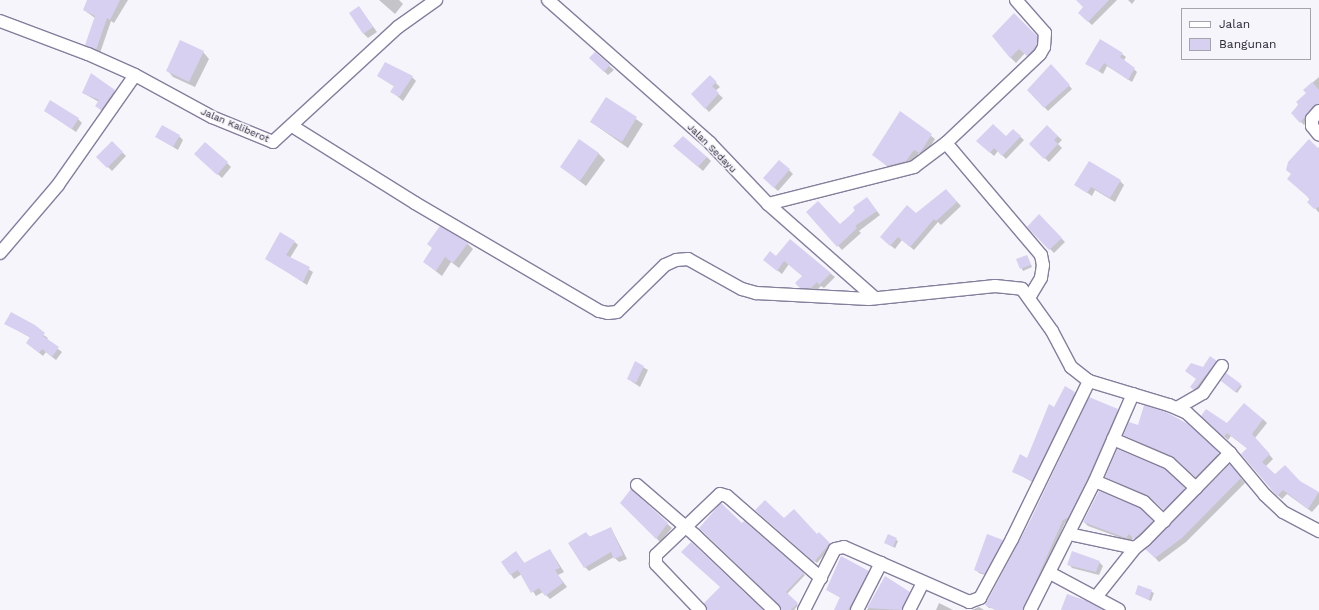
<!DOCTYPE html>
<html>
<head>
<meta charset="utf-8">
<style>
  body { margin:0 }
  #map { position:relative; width:1319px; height:610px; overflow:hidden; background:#f7f5fc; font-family:"Work Sans",sans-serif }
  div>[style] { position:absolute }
  .shadow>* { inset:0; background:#0003 }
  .building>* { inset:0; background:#d8d0f1 }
  .roads { filter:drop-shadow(1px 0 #857e9c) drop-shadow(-1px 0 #857e9c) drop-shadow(0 1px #857e9c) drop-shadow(0 -1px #857e9c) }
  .street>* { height:12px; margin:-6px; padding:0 6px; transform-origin:6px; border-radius:6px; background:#fff }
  span { translate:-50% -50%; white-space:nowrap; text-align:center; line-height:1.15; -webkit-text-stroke:3px #f7f5fc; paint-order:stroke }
  .street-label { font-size:10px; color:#2a2734 }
  .legend { position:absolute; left:1181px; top:8px; width:130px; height:52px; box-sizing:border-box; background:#f7f5fc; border:1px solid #a5a3ac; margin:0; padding:5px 7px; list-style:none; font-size:12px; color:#2a2734 }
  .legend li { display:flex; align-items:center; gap:8px; height:20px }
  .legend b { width:20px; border:1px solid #a5a3ac }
</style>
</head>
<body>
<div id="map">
  <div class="shadow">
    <div style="clip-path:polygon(88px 0,128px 0,114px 23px,111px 21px,100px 53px,87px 45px,95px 18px,84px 10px)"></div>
    <div style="clip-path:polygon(379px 0,399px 0,403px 4px,395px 14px)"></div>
    <div style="clip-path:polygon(1077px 0,1117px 0,1092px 25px,1079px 13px,1085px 7px)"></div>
    <div style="clip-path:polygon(1128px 0,1135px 0,1132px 4px)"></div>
    <div style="clip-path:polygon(359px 7px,377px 32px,368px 38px,364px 34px)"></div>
    <div style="clip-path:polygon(1014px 15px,1042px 42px,1033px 61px,1025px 53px,1016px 63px,1010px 57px)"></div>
    <div style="clip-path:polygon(203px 52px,209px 59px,195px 87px,173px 77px,167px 70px)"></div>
    <div style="clip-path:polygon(595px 53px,614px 70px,608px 75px,590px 58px)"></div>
    <div style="clip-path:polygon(1122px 54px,1126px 57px,1124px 60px,1137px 72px,1132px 82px,1107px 66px,1103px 74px,1087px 64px)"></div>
    <div style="clip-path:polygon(1055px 69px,1072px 89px,1048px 111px,1028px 90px)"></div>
    <div style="clip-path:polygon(91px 75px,118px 94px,105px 113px,96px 106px,99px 102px,83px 93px)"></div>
    <div style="clip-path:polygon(378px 76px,412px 77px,416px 81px,403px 101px,392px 92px,395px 87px)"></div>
    <div style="clip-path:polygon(710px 77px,720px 87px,715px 91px,723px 98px,709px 112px,692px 94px)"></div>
    <div style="clip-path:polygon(1319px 77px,1319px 109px,1304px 125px,1292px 113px,1307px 93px,1304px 90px)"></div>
    <div style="clip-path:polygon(606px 98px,643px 124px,628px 148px,591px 122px)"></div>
    <div style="clip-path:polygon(45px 111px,78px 119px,82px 123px,76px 132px)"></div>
    <div style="clip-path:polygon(900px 112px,935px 139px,924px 157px,919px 153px,910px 165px,892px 170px,874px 155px)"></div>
    <div style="clip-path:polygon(1047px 126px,1062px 140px,1058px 144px,1062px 148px,1049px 162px,1030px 144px)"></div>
    <div style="clip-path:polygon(1013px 130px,1024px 140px,1006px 159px,998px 151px,994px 156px,978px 141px,1006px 137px)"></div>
    <div style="clip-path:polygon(179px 136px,183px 140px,178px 150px,157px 137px)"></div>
    <div style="clip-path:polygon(112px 142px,126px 156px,112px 171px,98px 157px)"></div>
    <div style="clip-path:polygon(1319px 147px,1319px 212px,1318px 212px,1292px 174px)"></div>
    <div style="clip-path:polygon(679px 150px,707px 157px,711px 161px,703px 171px)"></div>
    <div style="clip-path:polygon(598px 153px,605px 160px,586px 186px,561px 167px)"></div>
    <div style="clip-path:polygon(200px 158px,227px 163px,231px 167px,222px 178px)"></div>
    <div style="clip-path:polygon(789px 170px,793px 174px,778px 191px,768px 182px)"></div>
    <div style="clip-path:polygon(1120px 181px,1124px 185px,1115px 202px,1095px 190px,1092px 196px,1076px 185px)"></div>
    <div style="clip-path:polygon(950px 194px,961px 206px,941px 225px,938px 222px,914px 250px,902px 240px,895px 249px,885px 241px,916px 214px)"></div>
    <div style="clip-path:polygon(867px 198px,880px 215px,859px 231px,861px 233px,842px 250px,808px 212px,840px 226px)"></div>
    <div style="clip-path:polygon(1039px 216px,1065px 242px,1054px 253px,1028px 227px)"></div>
    <div style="clip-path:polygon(790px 241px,835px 277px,824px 288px,821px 286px,815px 292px,805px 292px,796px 283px,803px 276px,789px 264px,782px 274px,769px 264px)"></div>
    <div style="clip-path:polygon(295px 242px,298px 245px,290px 258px,313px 272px,307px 285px,266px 258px)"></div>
    <div style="clip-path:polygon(467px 243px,473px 249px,459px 268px,451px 262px,442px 276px,424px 262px)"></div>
    <div style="clip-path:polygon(1027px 256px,1032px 267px,1023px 271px,1018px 260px)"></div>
    <div style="clip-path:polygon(11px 314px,48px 338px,46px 340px,62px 352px,56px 360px,46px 352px,43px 356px,27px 343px,31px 338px,6px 324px)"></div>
    <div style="clip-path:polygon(1216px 362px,1219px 364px,1197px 392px,1194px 390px,1191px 387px,1203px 368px)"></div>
    <div style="clip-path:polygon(636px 363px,648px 370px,640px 387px,628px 379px)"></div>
    <div style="clip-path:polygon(1224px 382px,1240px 385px,1242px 386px,1237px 393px)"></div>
    <div style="clip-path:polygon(1065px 388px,1078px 396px,1036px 484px,1013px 471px,1028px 459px)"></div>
    <div style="clip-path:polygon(1090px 398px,1121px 412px,1071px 519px,1065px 523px,1026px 610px,989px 608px,986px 605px,1031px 521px)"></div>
    <div style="clip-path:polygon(1202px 416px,1227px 425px,1263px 419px,1267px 423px,1255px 438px,1273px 459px,1266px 466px,1275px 476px,1300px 482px,1319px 493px,1319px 504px,1312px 512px,1287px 494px,1282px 499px,1271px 489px,1248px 449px,1231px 436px,1228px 440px)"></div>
    <div style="clip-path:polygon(1187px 425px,1222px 458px,1200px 481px,1177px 460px,1124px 435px,1138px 427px)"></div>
    <div style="clip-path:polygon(1164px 470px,1188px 493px,1168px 513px,1152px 499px,1106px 477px)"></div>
    <div style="clip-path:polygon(1234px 470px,1245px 483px,1186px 542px,1159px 562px,1147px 549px)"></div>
    <div style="clip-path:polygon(631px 491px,672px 528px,660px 542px,622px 503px)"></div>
    <div style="clip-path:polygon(1139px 509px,1156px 525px,1139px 542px,1133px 537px,1132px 542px,1088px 526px,1084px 522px)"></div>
    <div style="clip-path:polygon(756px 510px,817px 535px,819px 533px,832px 546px,817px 563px)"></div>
    <div style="clip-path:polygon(744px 522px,805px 575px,787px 594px,798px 605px,794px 610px,782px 610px,742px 525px)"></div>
    <div style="clip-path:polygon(611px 528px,627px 559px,619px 562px,614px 557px,589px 571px,585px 567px,586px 533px,590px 537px)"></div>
    <div style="clip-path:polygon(888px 535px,898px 541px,895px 548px,885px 542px)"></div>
    <div style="clip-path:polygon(1002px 541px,1006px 544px,988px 576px,979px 573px,976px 570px)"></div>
    <div style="clip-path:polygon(550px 550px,564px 572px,558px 575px,567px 587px,550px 599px,543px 592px,536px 596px,522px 574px,514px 579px,502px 562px,516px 552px,525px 564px)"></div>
    <div style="clip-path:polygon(1099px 562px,1103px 566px,1099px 575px,1072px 568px,1069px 564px)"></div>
    <div style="clip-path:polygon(868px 572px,870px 573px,852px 610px,835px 610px,841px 598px,827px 590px)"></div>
    <div style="clip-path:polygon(886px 577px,911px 594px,904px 610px,867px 610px)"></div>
    <div style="clip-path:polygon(1139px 586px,1154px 593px,1151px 601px,1136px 594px)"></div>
    <div style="clip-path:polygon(939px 603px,953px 610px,936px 610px)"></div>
    <div style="clip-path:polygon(979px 607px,984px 610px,972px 610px)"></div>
  </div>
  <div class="building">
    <div style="clip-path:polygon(87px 0,120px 0,110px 20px,107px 18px,96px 50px,85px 45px,95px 16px,83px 10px)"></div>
    <div style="clip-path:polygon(1076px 0,1109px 0,1088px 22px,1078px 13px,1083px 7px)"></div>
    <div style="clip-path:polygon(359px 6px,373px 27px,363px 34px,349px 13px)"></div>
    <div style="clip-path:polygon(1014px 13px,1037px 36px,1037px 45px,1027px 56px,1019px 49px,1010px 58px,992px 36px)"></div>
    <div style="clip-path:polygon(1100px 39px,1123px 53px,1120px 57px,1135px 68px,1128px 80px,1104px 63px,1099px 71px,1085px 64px)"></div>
    <div style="clip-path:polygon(180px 40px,204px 51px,189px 82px,166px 71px)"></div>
    <div style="clip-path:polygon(595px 52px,610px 65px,604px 72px,589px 58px)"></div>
    <div style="clip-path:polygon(385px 62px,413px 76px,399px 97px,390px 92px,394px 86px,377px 76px)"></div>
    <div style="clip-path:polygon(1051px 64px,1070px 85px,1044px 108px,1027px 90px)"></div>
    <div style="clip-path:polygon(91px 73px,115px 90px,101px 110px,95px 106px,99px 100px,82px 93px)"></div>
    <div style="clip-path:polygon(710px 75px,717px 82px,712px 86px,719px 93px,705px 109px,691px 94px)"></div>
    <div style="clip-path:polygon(1312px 82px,1319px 90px,1319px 104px,1313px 106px,1300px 123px,1291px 113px,1299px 105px,1296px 102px,1306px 93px,1303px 90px)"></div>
    <div style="clip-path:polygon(606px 97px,637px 117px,622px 142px,590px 122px)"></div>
    <div style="clip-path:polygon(50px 100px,79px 118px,72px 129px,44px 111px)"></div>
    <div style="clip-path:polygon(900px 111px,932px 134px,920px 153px,914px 150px,906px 161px,887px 166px,872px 155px)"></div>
    <div style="clip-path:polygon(993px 124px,1006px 136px,1013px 129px,1021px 136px,1002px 156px,994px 148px,990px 153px,976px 141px)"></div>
    <div style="clip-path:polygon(162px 125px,180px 135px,173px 147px,155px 137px)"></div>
    <div style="clip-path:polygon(1047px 125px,1058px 136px,1054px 140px,1058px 144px,1044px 159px,1029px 144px)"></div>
    <div style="clip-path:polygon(683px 136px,707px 157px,698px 167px,673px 146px)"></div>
    <div style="clip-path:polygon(579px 139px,599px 153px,580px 181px,560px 167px)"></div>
    <div style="clip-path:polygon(1309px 139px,1319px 149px,1319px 207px,1314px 209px,1307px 202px,1310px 199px,1287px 179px,1291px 174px,1286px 170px,1288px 162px)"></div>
    <div style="clip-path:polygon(112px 141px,123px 152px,107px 168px,96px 157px)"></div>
    <div style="clip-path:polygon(205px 142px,228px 162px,217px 175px,194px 154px)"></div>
    <div style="clip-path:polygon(779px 160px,790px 169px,774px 188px,763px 178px)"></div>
    <div style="clip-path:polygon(1089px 161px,1121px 180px,1110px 198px,1091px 187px,1087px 193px,1074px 185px)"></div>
    <div style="clip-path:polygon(946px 189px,957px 202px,936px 221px,934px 219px,910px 247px,898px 237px,890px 246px,880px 237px,907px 205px,916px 213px)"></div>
    <div style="clip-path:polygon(867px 197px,877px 211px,855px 226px,857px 228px,837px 247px,806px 212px,818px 201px,840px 224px,855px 211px,853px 207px)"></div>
    <div style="clip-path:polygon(1039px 214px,1062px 238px,1049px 250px,1027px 227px)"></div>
    <div style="clip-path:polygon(440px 226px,468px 243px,453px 263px,445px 257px,436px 271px,423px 262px,432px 248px,427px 244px)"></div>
    <div style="clip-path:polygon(280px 232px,295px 241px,286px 255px,310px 267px,303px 282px,265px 259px)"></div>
    <div style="clip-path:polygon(790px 239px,831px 273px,819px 285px,817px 282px,811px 288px,800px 288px,795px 283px,802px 276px,784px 261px,777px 271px,763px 260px,770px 251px,776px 256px)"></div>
    <div style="clip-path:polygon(1027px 255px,1031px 265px,1020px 269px,1016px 259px)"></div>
    <div style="clip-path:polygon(11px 312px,35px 325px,45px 333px,43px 336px,59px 347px,52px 357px,42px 349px,39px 353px,26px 343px,30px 337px,4px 324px)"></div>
    <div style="clip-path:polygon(1210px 356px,1217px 361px,1194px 390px,1190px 387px,1196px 379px,1185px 371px,1191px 363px,1203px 367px)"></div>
    <div style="clip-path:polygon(635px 361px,644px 366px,636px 383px,627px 379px)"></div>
    <div style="clip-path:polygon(1226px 373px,1241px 384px,1235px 392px,1221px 381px)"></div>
    <div style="clip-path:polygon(1065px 386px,1075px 392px,1032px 481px,1012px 472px,1020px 454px,1027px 458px,1049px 404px,1054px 407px)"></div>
    <div style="clip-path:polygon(1089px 397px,1118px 409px,1088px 478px,1069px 517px,1063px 520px,1023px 610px,995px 610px,985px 605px,1030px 521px)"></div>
    <div style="clip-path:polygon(1244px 403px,1263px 419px,1252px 434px,1270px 454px,1262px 462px,1275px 474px,1285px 465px,1300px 481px,1319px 492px,1308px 509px,1283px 490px,1277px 496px,1241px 454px,1247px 448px,1227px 433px,1224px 437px,1201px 416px,1206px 409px,1227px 423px)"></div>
    <div style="clip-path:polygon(1144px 405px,1166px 412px,1188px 424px,1219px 453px,1196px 477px,1172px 456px,1123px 435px,1129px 422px,1138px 425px)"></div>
    <div style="clip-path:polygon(1117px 449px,1165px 469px,1185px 488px,1164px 510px,1147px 495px,1105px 477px)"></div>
    <div style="clip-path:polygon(1230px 464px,1241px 478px,1182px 538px,1155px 558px,1145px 549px)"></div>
    <div style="clip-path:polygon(631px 489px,668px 523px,656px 539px,620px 503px)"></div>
    <div style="clip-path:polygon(1099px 491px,1140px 508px,1153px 521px,1134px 539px,1129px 534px,1126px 538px,1083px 522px)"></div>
    <div style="clip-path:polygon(765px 500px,784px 518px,794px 509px,817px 534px,819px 532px,830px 543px,814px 562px,755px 510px)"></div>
    <div style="clip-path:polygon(721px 503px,742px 523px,744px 521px,804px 573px,786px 592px,798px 603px,791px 610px,781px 610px,779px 605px,699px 528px)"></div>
    <div style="clip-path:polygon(611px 527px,623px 555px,614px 559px,611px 552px,584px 568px,568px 543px,586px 532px,589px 537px)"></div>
    <div style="clip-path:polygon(888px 534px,897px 538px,893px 547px,884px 543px)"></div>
    <div style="clip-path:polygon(987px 534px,1003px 540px,985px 574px,974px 570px)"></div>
    <div style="clip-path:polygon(691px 542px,763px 610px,707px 610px,704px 603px,720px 587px,681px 552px)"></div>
    <div style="clip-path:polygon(550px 549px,560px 568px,555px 570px,563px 583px,545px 596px,539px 588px,531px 593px,518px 570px,510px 575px,501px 562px,516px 551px,524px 563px)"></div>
    <div style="clip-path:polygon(1072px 551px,1100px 561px,1096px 572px,1067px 565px)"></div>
    <div style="clip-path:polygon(841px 556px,869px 571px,848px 610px,834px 610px,840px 597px,826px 590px)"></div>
    <div style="clip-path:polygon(885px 576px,910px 592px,902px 610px,867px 608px)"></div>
    <div style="clip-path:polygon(1138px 585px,1152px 590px,1149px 600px,1135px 594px)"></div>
    <div style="clip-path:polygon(1067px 594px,1087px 601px,1103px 610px,1061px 610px)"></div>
  </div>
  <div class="roads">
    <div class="street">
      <div style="left:548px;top:0;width:216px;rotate:41.4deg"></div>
      <div style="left:710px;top:143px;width:84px;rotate:46.4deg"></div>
      <div style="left:768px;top:204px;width:142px;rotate:41.3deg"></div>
      <div style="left:0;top:21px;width:94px;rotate:20.6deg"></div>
      <div style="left:88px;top:54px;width:51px;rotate:24.1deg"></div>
      <div style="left:135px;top:75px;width:88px;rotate:28.6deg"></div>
      <div style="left:212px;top:117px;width:66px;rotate:22.3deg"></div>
      <div style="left:273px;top:142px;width:170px;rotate:-42.6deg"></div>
      <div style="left:398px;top:27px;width:47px;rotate:-35.4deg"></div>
      <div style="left:1319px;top:111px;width:11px;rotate:131deg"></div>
      <div style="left:1312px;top:119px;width:7px;rotate:90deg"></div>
      <div style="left:1312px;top:126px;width:11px;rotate:52deg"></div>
      <div style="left:292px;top:126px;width:145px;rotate:32deg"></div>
      <div style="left:415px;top:203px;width:213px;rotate:30.4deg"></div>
      <div style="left:599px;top:311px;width:9px;rotate:13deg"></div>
      <div style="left:608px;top:313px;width:9px;rotate:-6deg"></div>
      <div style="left:617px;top:312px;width:67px;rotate:-44.4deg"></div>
      <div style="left:665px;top:265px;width:12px;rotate:-24deg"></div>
      <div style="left:676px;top:260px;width:12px;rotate:-5deg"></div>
      <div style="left:688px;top:259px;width:62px;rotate:29.1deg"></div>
      <div style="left:742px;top:289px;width:15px;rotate:16deg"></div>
      <div style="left:756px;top:293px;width:113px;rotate:3deg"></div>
      <div style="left:869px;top:299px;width:127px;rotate:-5.9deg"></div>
      <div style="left:995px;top:286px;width:27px;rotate:6deg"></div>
      <div style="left:1022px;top:289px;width:52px;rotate:54.5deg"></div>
      <div style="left:1052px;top:331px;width:41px;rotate:62.2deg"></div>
      <div style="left:1071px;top:367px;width:23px;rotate:38deg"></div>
      <div style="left:1089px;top:381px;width:84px;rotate:16.7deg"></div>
      <div style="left:1169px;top:405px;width:20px;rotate:24deg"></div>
      <div style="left:1187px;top:413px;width:59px;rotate:42.9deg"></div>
      <div style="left:1230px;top:453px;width:55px;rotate:50.2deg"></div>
      <div style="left:1265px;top:495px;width:25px;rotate:43deg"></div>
      <div style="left:1283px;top:512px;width:41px;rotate:27.8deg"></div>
      <div style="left:946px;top:143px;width:147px;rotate:49.7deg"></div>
      <div style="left:1041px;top:255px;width:10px;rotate:79deg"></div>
      <div style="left:1043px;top:265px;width:13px;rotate:99deg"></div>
      <div style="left:1041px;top:278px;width:21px;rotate:121deg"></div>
      <div style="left:768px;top:204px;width:151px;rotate:-14.2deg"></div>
      <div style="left:914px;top:167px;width:40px;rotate:-37deg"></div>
      <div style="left:946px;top:143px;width:129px;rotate:-43.4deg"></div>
      <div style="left:1040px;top:54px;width:8px;rotate:-60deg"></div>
      <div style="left:1044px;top:47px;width:14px;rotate:-86deg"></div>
      <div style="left:1045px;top:33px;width:44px;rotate:-131.3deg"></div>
      <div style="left:0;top:253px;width:89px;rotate:-49.5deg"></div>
      <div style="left:58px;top:185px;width:134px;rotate:-55deg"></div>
      <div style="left:1177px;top:408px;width:30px;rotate:-30deg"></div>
      <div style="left:1203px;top:393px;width:33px;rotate:-55deg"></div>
      <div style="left:1113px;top:439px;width:61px;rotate:23.2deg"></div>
      <div style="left:1169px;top:463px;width:37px;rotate:43deg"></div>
      <div style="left:1095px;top:481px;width:53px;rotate:23.2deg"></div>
      <div style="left:1144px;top:502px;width:28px;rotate:44deg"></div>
      <div style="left:637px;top:485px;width:77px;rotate:40.8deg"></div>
      <div style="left:695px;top:535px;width:109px;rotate:43.5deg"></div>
      <div style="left:1069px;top:534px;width:67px;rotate:12deg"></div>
      <div style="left:1135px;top:548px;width:13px;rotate:-39deg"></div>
      <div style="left:1145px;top:540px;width:122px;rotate:-45.7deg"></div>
      <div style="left:1050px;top:573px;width:78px;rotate:28.2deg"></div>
      <div style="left:1096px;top:597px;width:63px;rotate:-51.5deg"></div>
      <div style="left:700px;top:610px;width:64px;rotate:-133.7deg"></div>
      <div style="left:656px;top:564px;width:9px;rotate:-90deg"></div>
      <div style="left:656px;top:555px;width:88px;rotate:-43.6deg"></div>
      <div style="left:720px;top:494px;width:7px;rotate:16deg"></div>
      <div style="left:727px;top:496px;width:125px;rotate:41.1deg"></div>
      <div style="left:804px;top:610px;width:68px;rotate:-63.1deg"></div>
      <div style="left:835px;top:549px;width:9px;rotate:-13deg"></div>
      <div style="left:844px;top:547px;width:137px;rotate:23.7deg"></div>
      <div style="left:969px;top:602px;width:12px;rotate:-20deg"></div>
      <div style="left:980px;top:598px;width:67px;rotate:-61.5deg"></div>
      <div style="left:1012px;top:539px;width:176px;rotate:-64deg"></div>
      <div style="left:857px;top:610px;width:53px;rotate:-62.9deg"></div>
      <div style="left:909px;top:610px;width:31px;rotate:-63deg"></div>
      <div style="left:1030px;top:610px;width:144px;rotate:-63.3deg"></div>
      <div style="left:1095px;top:481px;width:95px;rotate:-66.4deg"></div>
    </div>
  </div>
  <div class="street-label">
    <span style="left:235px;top:125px;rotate:23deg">Jalan Kaliberot</span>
    <span style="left:712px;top:148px;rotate:45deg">Jalan Sedayu</span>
  </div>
  <ul class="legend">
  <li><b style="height:5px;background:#fff"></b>Jalan</li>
  <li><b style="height:11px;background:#d8d0f1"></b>Bangunan</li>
  </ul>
</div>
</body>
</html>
